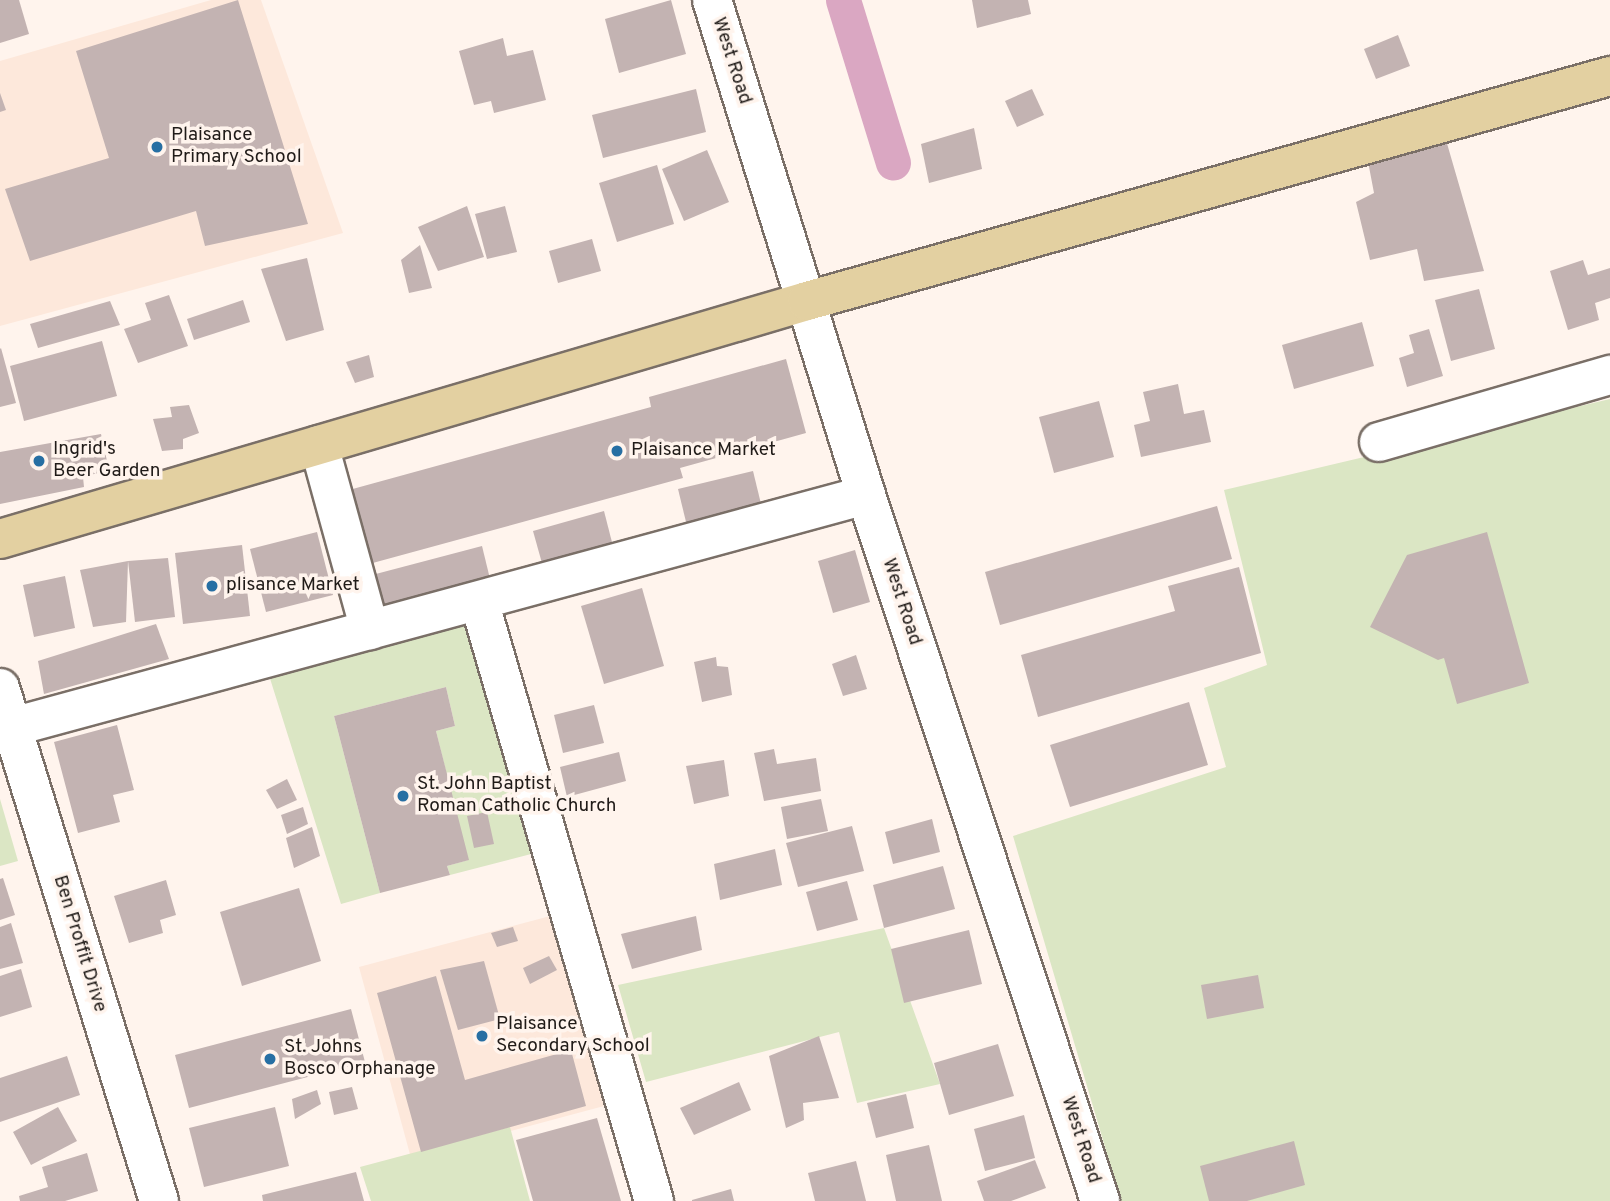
<!DOCTYPE html>
<html>
<head>
<meta charset="utf-8">
<style>
  body { margin:0 }
  #map { position:relative; width:1610px; height:1201px; overflow:hidden; background:#fff4ed; font-family:Overpass,sans-serif }
  div>[style] { position:absolute }
  .built>* { inset:0; background:#fde8db }
  .green>* { inset:0; background:#dbe6c4 }
  .canal>* { height:35px; margin:-17.5px; padding:0 17.5px; transform-origin:17.5px; border-radius:17.5px; background:#daa7c2 }
  .building>* { inset:0; background:#c3b3b2 }
  .roads { filter:drop-shadow(2px 0 #7a6f67) drop-shadow(-2px 0 #7a6f67) drop-shadow(0 2px #7a6f67) drop-shadow(0 -2px #7a6f67) }
  .minor>* { height:38px; margin:-19px; padding:0 19px; transform-origin:19px; border-radius:19px; background:#fff }
  .major>* { height:38px; margin:-19px; padding:0 19px; transform-origin:19px; border-radius:19px; background:#e3d0a1 }
  .dots>* { width:19px; height:19px; translate:-50% -50%; box-sizing:border-box; border:4px solid #fff4ed; border-radius:50% }
  span { translate:-50% -50%; white-space:nowrap; text-align:center; line-height:1.15; -webkit-text-stroke:7px #fff4ed; paint-order:stroke }
  .street-label { font-size:19px; color:#201b18 }
  .poi-label { font-size:19px; color:#201b18 }
  .left { translate:0 -50%; text-align:left }
</style>
</head>
<body>
<div id="map">
  <div class="built">
    <div style="clip-path:polygon(211px 0,261px 0,343px 233px,0 326px,0 61px)"></div>
    <div style="clip-path:polygon(554px 915px,604px 1106px,411px 1158px,359px 967px)"></div>
  </div>
  <div class="green">
    <div style="clip-path:polygon(1610px 399px,1610px 1201px,1121px 1201px,1013px 836px,1226px 767px,1204px 688px,1267px 665px,1224px 490px)"></div>
    <div style="clip-path:polygon(468px 615px,535px 853px,450px 875px,447px 866px,468px 860px,436px 731px,455px 726px,446px 687px,334px 716px,380px 893px,341px 904px,267px 669px)"></div>
    <div style="clip-path:polygon(0 799px,18px 861px,0 866px)"></div>
    <div style="clip-path:polygon(884px 928px,940px 1084px,857px 1103px,839px 1032px,646px 1082px,618px 985px)"></div>
    <div style="clip-path:polygon(510px 1127px,530px 1201px,371px 1201px,360px 1167px)"></div>
  </div>
  <div class="canal">
    <div style="left:843px;top:0;width:170px;rotate:72.9deg"></div>
  </div>
  <div class="building">
    <div style="clip-path:polygon(0 0,19px 0,29px 34px,0 43px)"></div>
    <div style="clip-path:polygon(238px 0,308px 224px,205px 246px,196px 211px,30px 261px,5px 189px,109px 158px,76px 51px)"></div>
    <div style="clip-path:polygon(671px 0,686px 54px,619px 73px,605px 19px)"></div>
    <div style="clip-path:polygon(972px 0,1028px 0,1031px 14px,977px 28px)"></div>
    <div style="clip-path:polygon(1398px 35px,1410px 66px,1376px 79px,1364px 49px)"></div>
    <div style="clip-path:polygon(503px 38px,507px 56px,533px 50px,546px 100px,494px 113px,491px 101px,474px 105px,459px 51px)"></div>
    <div style="clip-path:polygon(696px 89px,706px 132px,603px 158px,592px 115px)"></div>
    <div style="clip-path:polygon(1032px 89px,1044px 115px,1017px 127px,1005px 101px)"></div>
    <div style="clip-path:polygon(0 93px,6px 110px,0 112px)"></div>
    <div style="clip-path:polygon(974px 128px,982px 169px,929px 183px,921px 144px)"></div>
    <div style="clip-path:polygon(1446px 140px,1484px 271px,1424px 281px,1417px 249px,1370px 260px,1356px 202px,1374px 193px,1366px 151px)"></div>
    <div style="clip-path:polygon(707px 150px,729px 202px,684px 221px,662px 169px)"></div>
    <div style="clip-path:polygon(657px 165px,674px 224px,617px 242px,599px 183px)"></div>
    <div style="clip-path:polygon(467px 206px,484px 257px,438px 271px,418px 227px)"></div>
    <div style="clip-path:polygon(505px 206px,517px 252px,487px 259px,475px 214px)"></div>
    <div style="clip-path:polygon(592px 239px,601px 271px,558px 283px,549px 251px)"></div>
    <div style="clip-path:polygon(420px 245px,432px 288px,409px 293px,401px 260px)"></div>
    <div style="clip-path:polygon(307px 258px,324px 330px,286px 341px,261px 269px)"></div>
    <div style="clip-path:polygon(1583px 260px,1588px 275px,1610px 268px,1610px 298px,1595px 303px,1599px 320px,1568px 330px,1550px 271px)"></div>
    <div style="clip-path:polygon(1479px 289px,1495px 349px,1451px 361px,1435px 300px)"></div>
    <div style="clip-path:polygon(169px 295px,188px 346px,138px 363px,124px 329px,151px 320px,145px 303px)"></div>
    <div style="clip-path:polygon(243px 300px,250px 322px,194px 340px,187px 319px)"></div>
    <div style="clip-path:polygon(110px 301px,120px 325px,38px 348px,30px 324px)"></div>
    <div style="clip-path:polygon(1362px 322px,1374px 366px,1294px 389px,1282px 345px)"></div>
    <div style="clip-path:polygon(1429px 329px,1443px 376px,1407px 387px,1399px 358px,1414px 353px,1409px 335px)"></div>
    <div style="clip-path:polygon(102px 341px,117px 396px,24px 421px,10px 366px)"></div>
    <div style="clip-path:polygon(1px 348px,16px 403px,0 407px,0 349px)"></div>
    <div style="clip-path:polygon(369px 355px,374px 377px,355px 383px,346px 362px)"></div>
    <div style="clip-path:polygon(786px 359px,806px 433px,680px 468px,683px 478px,369px 564px,349px 490px,651px 407px,649px 397px)"></div>
    <div style="clip-path:polygon(1178px 384px,1184px 414px,1204px 410px,1211px 442px,1141px 457px,1134px 425px,1150px 421px,1143px 392px)"></div>
    <div style="clip-path:polygon(1099px 401px,1114px 457px,1054px 473px,1039px 417px)"></div>
    <div style="clip-path:polygon(189px 405px,199px 433px,183px 439px,183px 449px,162px 451px,153px 419px,172px 417px,170px 407px)"></div>
    <div style="clip-path:polygon(101px 434px,109px 470px,83px 477px,84px 487px,0 504px,0 452px)"></div>
    <div style="clip-path:polygon(753px 471px,762px 508px,687px 526px,678px 489px)"></div>
    <div style="clip-path:polygon(1217px 506px,1232px 559px,1000px 625px,985px 572px)"></div>
    <div style="clip-path:polygon(604px 511px,615px 554px,545px 574px,533px 531px)"></div>
    <div style="clip-path:polygon(317px 532px,333px 595px,266px 612px,250px 549px)"></div>
    <div style="clip-path:polygon(1487px 532px,1529px 683px,1457px 704px,1444px 658px,1438px 660px,1370px 627px,1407px 555px)"></div>
    <div style="clip-path:polygon(242px 545px,250px 616px,183px 624px,175px 553px)"></div>
    <div style="clip-path:polygon(482px 546px,492px 587px,382px 616px,372px 575px)"></div>
    <div style="clip-path:polygon(855px 550px,870px 602px,833px 613px,818px 561px)"></div>
    <div style="clip-path:polygon(168px 558px,175px 617px,135px 622px,128px 561px)"></div>
    <div style="clip-path:polygon(128px 561px,126px 622px,93px 627px,80px 570px)"></div>
    <div style="clip-path:polygon(1239px 567px,1261px 653px,1038px 717px,1021px 655px,1175px 611px,1168px 586px)"></div>
    <div style="clip-path:polygon(65px 576px,75px 628px,34px 637px,23px 585px)"></div>
    <div style="clip-path:polygon(642px 588px,664px 666px,604px 684px,581px 606px)"></div>
    <div style="clip-path:polygon(156px 624px,169px 659px,44px 694px,38px 661px)"></div>
    <div style="clip-path:polygon(856px 655px,867px 689px,843px 696px,832px 664px)"></div>
    <div style="clip-path:polygon(716px 657px,717px 666px,728px 667px,732px 695px,702px 702px,694px 662px)"></div>
    <div style="clip-path:polygon(446px 687px,455px 726px,436px 731px,469px 860px,447px 866px,450px 875px,380px 893px,334px 716px)"></div>
    <div style="clip-path:polygon(1189px 702px,1208px 765px,1070px 807px,1050px 745px)"></div>
    <div style="clip-path:polygon(594px 705px,604px 743px,563px 753px,554px 715px)"></div>
    <div style="clip-path:polygon(117px 725px,134px 790px,113px 795px,120px 822px,78px 833px,54px 742px)"></div>
    <div style="clip-path:polygon(774px 749px,777px 764px,816px 758px,821px 791px,764px 801px,754px 753px)"></div>
    <div style="clip-path:polygon(619px 752px,626px 781px,567px 797px,560px 767px)"></div>
    <div style="clip-path:polygon(724px 760px,729px 796px,694px 804px,686px 766px)"></div>
    <div style="clip-path:polygon(287px 779px,297px 800px,277px 809px,266px 790px)"></div>
    <div style="clip-path:polygon(821px 799px,828px 831px,787px 839px,781px 807px)"></div>
    <div style="clip-path:polygon(303px 807px,308px 824px,287px 834px,281px 815px)"></div>
    <div style="clip-path:polygon(487px 812px,494px 844px,474px 848px,467px 816px)"></div>
    <div style="clip-path:polygon(932px 819px,940px 852px,893px 864px,885px 832px)"></div>
    <div style="clip-path:polygon(852px 826px,864px 871px,798px 887px,786px 843px)"></div>
    <div style="clip-path:polygon(312px 827px,320px 856px,294px 868px,286px 838px)"></div>
    <div style="clip-path:polygon(775px 849px,782px 885px,720px 900px,714px 864px)"></div>
    <div style="clip-path:polygon(943px 866px,955px 909px,884px 928px,873px 885px)"></div>
    <div style="clip-path:polygon(3px 878px,15px 915px,0 920px,0 879px)"></div>
    <div style="clip-path:polygon(166px 880px,176px 915px,160px 920px,163px 933px,129px 943px,114px 896px)"></div>
    <div style="clip-path:polygon(847px 881px,858px 920px,817px 931px,806px 892px)"></div>
    <div style="clip-path:polygon(299px 888px,321px 961px,242px 986px,220px 912px)"></div>
    <div style="clip-path:polygon(696px 916px,702px 950px,632px 969px,621px 934px)"></div>
    <div style="clip-path:polygon(11px 923px,23px 963px,0 969px,0 927px)"></div>
    <div style="clip-path:polygon(513px 927px,518px 941px,497px 947px,491px 933px)"></div>
    <div style="clip-path:polygon(969px 930px,982px 984px,904px 1003px,891px 949px)"></div>
    <div style="clip-path:polygon(549px 956px,557px 970px,530px 984px,523px 968px)"></div>
    <div style="clip-path:polygon(484px 961px,500px 1019px,458px 1030px,440px 970px)"></div>
    <div style="clip-path:polygon(21px 969px,32px 1007px,0 1017px,0 976px)"></div>
    <div style="clip-path:polygon(1258px 975px,1264px 1008px,1207px 1019px,1201px 985px)"></div>
    <div style="clip-path:polygon(436px 976px,465px 1080px,571px 1050px,586px 1106px,421px 1152px,377px 993px)"></div>
    <div style="clip-path:polygon(351px 1009px,365px 1062px,189px 1108px,175px 1055px)"></div>
    <div style="clip-path:polygon(819px 1036px,839px 1098px,803px 1103px,804px 1120px,786px 1128px,769px 1056px)"></div>
    <div style="clip-path:polygon(998px 1044px,1014px 1096px,949px 1115px,934px 1063px)"></div>
    <div style="clip-path:polygon(67px 1056px,80px 1095px,0 1122px,0 1078px)"></div>
    <div style="clip-path:polygon(739px 1082px,751px 1110px,694px 1135px,680px 1108px)"></div>
    <div style="clip-path:polygon(352px 1087px,358px 1109px,334px 1115px,329px 1092px)"></div>
    <div style="clip-path:polygon(317px 1090px,321px 1104px,295px 1119px,292px 1099px)"></div>
    <div style="clip-path:polygon(906px 1094px,914px 1128px,876px 1138px,867px 1103px)"></div>
    <div style="clip-path:polygon(58px 1107px,77px 1141px,31px 1165px,13px 1132px)"></div>
    <div style="clip-path:polygon(275px 1107px,289px 1166px,204px 1187px,189px 1128px)"></div>
    <div style="clip-path:polygon(1024px 1115px,1035px 1158px,985px 1171px,974px 1129px)"></div>
    <div style="clip-path:polygon(597px 1118px,621px 1201px,533px 1201px,516px 1140px)"></div>
    <div style="clip-path:polygon(1294px 1141px,1305px 1185px,1247px 1201px,1209px 1201px,1200px 1166px)"></div>
    <div style="clip-path:polygon(929px 1145px,942px 1201px,896px 1201px,886px 1155px)"></div>
    <div style="clip-path:polygon(87px 1153px,98px 1191px,65px 1201px,20px 1201px,19px 1196px,48px 1187px,42px 1167px)"></div>
    <div style="clip-path:polygon(1035px 1160px,1046px 1188px,1011px 1201px,984px 1201px,977px 1181px)"></div>
    <div style="clip-path:polygon(856px 1161px,866px 1201px,815px 1201px,808px 1173px)"></div>
    <div style="clip-path:polygon(356px 1172px,364px 1201px,263px 1201px,262px 1195px)"></div>
    <div style="clip-path:polygon(731px 1189px,734px 1201px,692px 1201px,692px 1200px)"></div>
  </div>
  <div class="roads">
    <div class="minor">
      <div style="left:712px;top:0;width:518px;rotate:72.72deg"></div>
      <div style="left:866px;top:495px;width:744px;rotate:71.66deg"></div>
      <div style="left:1379px;top:442px;width:241px;rotate:-16.2deg"></div>
      <div style="left:319px;top:445px;width:192px;rotate:74.6deg"></div>
      <div style="left:479px;top:601px;width:625px;rotate:73.74deg"></div>
      <div style="left:0;top:688px;width:537px;rotate:72.78deg"></div>
      <div style="left:12px;top:727px;width:885px;rotate:-15.2deg"></div>
    </div>
    <div class="major">
      <div style="left:0;top:539px;width:841px;rotate:-16.43deg"></div>
      <div style="left:807px;top:301px;width:834px;rotate:-15.65deg"></div>
    </div>
  </div>
  <div class="dots">
    <div style="left:157px;top:147px;background:#276fa3"></div>
    <div style="left:617px;top:451px;background:#276fa3"></div>
    <div style="left:39px;top:461px;background:#276fa3"></div>
    <div style="left:212px;top:586px;background:#276fa3"></div>
    <div style="left:403px;top:796px;background:#276fa3"></div>
    <div style="left:482px;top:1036px;background:#276fa3"></div>
    <div style="left:270px;top:1059px;background:#276fa3"></div>
  </div>
  <div class="street-label">
    <span style="left:731px;top:61px;rotate:72deg">West Road</span>
    <span style="left:901px;top:602px;rotate:72deg">West Road</span>
    <span style="left:79px;top:944px;rotate:73deg">Ben Proffit Drive</span>
    <span style="left:1080px;top:1140px;rotate:72deg">West Road</span>
  </div>
  <div class="poi-label">
    <span class="left" style="left:171px;top:147px">Plaisance<br>Primary School</span>
    <span class="left" style="left:53px;top:461px">Ingrid's<br>Beer Garden</span>
    <span class="left" style="left:631px;top:451px">Plaisance Market</span>
    <span class="left" style="left:226px;top:586px">plisance Market</span>
    <span class="left" style="left:417px;top:796px">St. John Baptist<br>Roman Catholic Church</span>
    <span class="left" style="left:496px;top:1036px">Plaisance<br>Secondary School</span>
    <span class="left" style="left:284px;top:1059px">St. Johns<br>Bosco Orphanage</span>
  </div>
</div>
</body>
</html>
